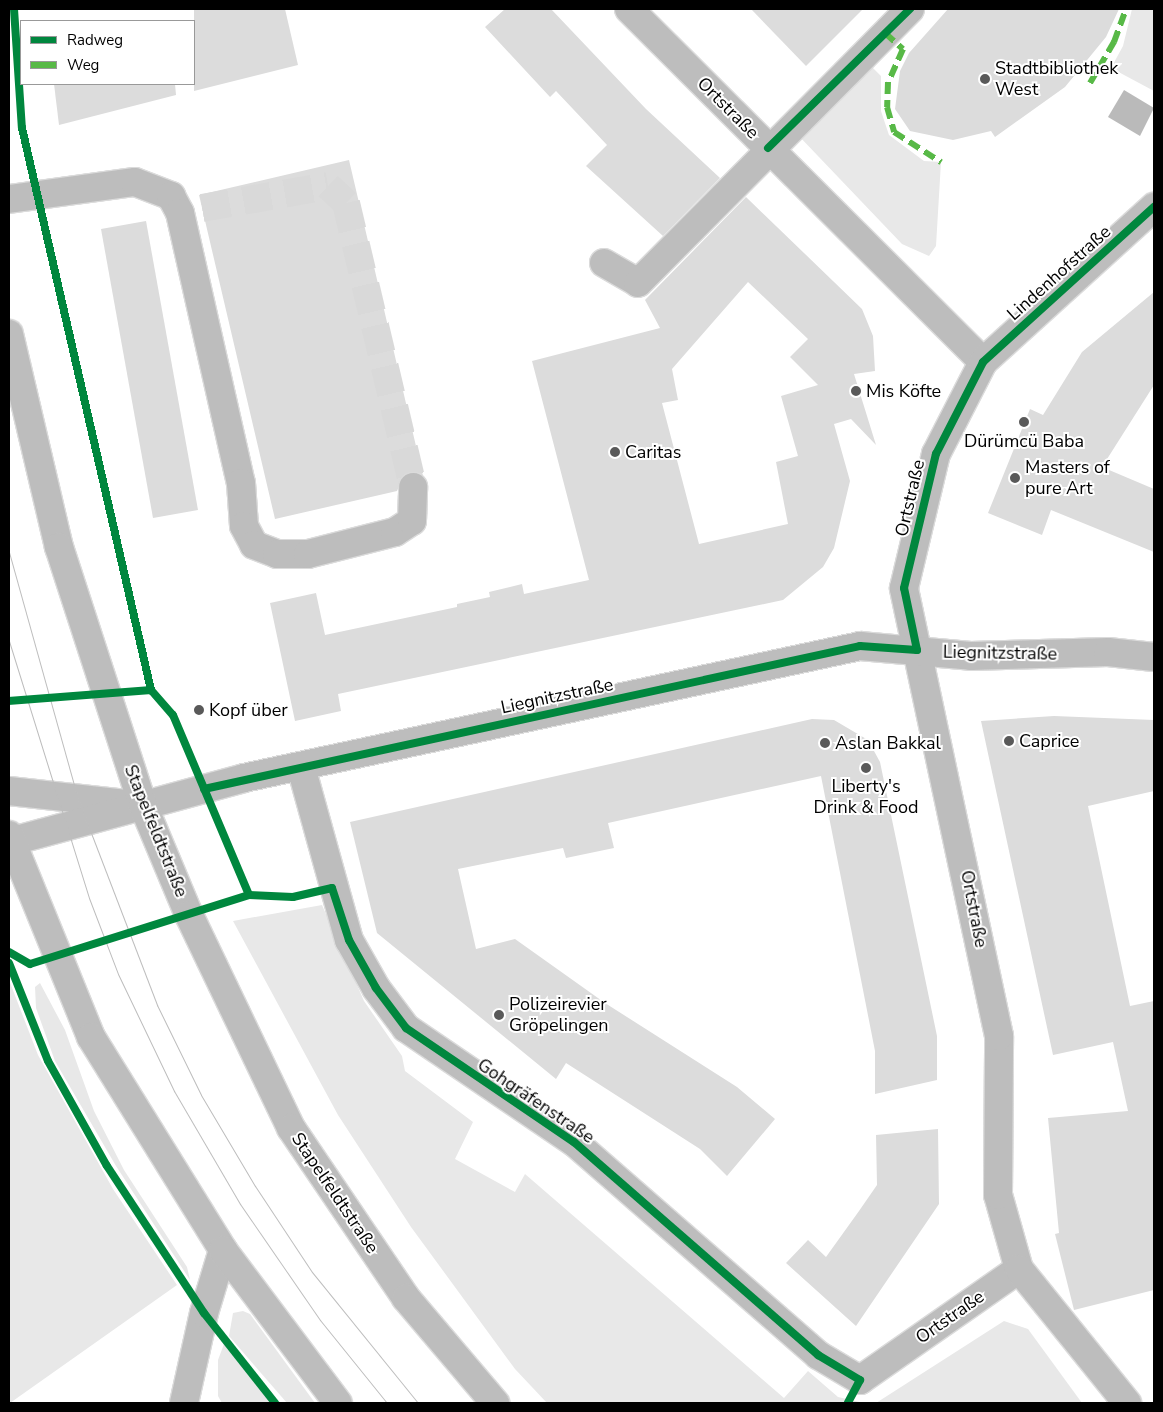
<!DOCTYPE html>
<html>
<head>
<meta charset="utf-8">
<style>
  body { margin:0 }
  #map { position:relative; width:1163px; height:1412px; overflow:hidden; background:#fff; font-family:"Nunito Sans",sans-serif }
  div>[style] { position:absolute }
  .green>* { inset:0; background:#e8e8e8 }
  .water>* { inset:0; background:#bababa }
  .building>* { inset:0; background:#dcdcdc }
  .minor-tunnel>* { height:28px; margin-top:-14px; transform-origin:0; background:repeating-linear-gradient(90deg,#d9d9d9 0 28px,transparent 0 42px) }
  .roads { filter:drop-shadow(1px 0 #dbdbdb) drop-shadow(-1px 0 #dbdbdb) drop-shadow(0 1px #dbdbdb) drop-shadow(0 -1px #dbdbdb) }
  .minor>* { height:28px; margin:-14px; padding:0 14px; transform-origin:14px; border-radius:14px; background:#bdbdbd }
  .major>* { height:28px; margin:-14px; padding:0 14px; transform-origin:14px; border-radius:14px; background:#bdbdbd }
  .tram>* { height:1px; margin:-0.5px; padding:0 0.5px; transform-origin:0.5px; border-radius:0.5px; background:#bdbdbd }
  .quiet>* { height:6px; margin-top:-3px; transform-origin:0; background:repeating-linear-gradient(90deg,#58b947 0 12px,transparent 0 18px) }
  .cycleway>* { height:8px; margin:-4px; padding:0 4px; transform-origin:4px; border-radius:4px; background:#00873e }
  .dots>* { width:14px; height:14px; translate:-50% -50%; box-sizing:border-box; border:2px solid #fff; border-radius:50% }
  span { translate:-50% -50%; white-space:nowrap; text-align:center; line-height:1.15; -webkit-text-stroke:4px #fff; paint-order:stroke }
  .poi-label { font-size:18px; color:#000 }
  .left { translate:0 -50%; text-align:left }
  .street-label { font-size:18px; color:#000 }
  .frame { position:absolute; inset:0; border:10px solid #000; pointer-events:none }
  .legend { position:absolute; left:20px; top:20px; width:175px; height:65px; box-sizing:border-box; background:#fff; border:1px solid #999; margin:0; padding:6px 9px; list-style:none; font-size:15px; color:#000 }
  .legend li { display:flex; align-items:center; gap:10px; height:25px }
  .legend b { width:25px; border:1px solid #999 }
</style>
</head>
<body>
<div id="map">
  <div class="green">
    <div style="clip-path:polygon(1132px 9px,1154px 9px,1154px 91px,1111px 68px,1123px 46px)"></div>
    <div style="clip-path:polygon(870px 65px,881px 76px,881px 111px,889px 135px,924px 161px,941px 162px,936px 246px,929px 256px,902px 244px,797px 134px)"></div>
    <div style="clip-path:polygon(322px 905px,364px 1001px,402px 1056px,405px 1071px,473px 1122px,455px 1159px,515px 1192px,525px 1174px,784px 1398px,808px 1371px,838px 1397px,864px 1403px,547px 1403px,515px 1369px,411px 1227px,338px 1115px,233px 921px)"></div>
    <div style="clip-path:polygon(9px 980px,38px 1055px,113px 1189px,177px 1285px,10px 1403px)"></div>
    <div style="clip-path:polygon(40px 983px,65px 1030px,94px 1111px,124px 1170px,187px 1267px,190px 1280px,116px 1166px,55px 1061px,36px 1008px,35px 987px)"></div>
    <div style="clip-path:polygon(243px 1311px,250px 1314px,315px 1403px,287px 1403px,229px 1336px,233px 1313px)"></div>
    <div style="clip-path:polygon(1004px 1321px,1028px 1329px,1082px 1403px,876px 1403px)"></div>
    <div style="clip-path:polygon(224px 1344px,274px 1403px,222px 1403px,218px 1396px,218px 1360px)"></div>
  </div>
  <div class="water">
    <div style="clip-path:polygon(1124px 90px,1154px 108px,1140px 136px,1108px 117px)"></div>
  </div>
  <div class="building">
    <div style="clip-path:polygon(194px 9px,285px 9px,298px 65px,194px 91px)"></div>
    <div style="clip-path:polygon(505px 9px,551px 9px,646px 109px,720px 178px,663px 236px,586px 166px,607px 145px,556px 91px,550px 97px,485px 27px)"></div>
    <div style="clip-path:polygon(751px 9px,863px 9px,806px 66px)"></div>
    <div style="clip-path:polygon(948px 9px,1119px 9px,1106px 37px,1065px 87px,995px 137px,991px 131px,953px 140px,910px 131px,895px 109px,900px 71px,909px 53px)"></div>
    <div style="clip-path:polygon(54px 84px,175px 84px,176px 95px,59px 125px)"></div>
    <div style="clip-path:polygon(349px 160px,423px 476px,405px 474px,397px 491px,275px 519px,199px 195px)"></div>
    <div style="clip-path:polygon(evenodd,746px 197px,862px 309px,873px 336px,875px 371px,854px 374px,876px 445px,851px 419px,834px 424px,850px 481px,834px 548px,823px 567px,783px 600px,338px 694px,341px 711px,295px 721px,270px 603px,316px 593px,325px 635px,457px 607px,457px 604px,490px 597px,489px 592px,522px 584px,524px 594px,589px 580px,532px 361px,660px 328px,645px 300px,746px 197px,748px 282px,808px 339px,790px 357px,818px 385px,781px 396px,798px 456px,776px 462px,788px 524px,699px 544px,662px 403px,678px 400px,672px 369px,748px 282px)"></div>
    <div style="clip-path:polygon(146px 221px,198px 510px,153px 518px,101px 229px)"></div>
    <div style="clip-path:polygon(1154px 292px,1154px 385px,1102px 467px,1154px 489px,1154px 552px,1051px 510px,1042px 535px,988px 513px,1030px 409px,1043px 415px,1082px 352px)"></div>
    <div style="clip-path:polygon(1054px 716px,1154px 720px,1154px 791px,1088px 806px,1130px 1006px,1154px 1001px,1154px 1290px,1074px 1310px,1055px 1234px,1059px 1233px,1048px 1118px,1128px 1111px,1113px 1042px,1053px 1055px,981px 721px)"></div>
    <div style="clip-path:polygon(812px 719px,834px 720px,868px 740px,880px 762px,937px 1036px,937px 1080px,875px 1094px,875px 1051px,821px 776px,608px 823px,614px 848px,566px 858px,563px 848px,458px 869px,476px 949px,515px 939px,605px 1003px,737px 1087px,775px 1119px,727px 1176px,700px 1149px,566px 1063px,556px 1079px,377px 933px,350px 822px)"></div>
    <div style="clip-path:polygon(938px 1129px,939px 1204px,856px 1326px,786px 1263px,808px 1240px,826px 1257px,859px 1211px,877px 1185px,876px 1135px)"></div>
  </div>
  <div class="minor-tunnel">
    <div style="left:202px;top:208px;width:128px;rotate:-9.9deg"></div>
    <div style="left:328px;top:186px;width:25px;rotate:43deg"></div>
    <div style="left:346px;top:203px;width:292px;rotate:76.7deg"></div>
  </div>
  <div class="roads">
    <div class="minor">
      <div style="left:629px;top:9px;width:500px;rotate:44.9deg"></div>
      <div style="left:9px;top:199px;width:127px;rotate:-7.7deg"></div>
      <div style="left:135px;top:182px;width:39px;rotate:21deg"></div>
      <div style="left:171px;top:196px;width:19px;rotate:62deg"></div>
      <div style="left:180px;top:213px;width:277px;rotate:77.3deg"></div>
      <div style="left:241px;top:483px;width:43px;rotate:86deg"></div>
      <div style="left:244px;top:526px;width:21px;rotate:62deg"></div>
      <div style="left:254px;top:545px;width:25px;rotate:21deg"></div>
      <div style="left:277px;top:554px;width:31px"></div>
      <div style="left:308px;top:554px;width:90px;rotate:-14.2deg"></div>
      <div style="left:395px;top:532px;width:20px;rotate:-33deg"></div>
      <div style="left:412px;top:521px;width:34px;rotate:-88deg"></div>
      <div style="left:604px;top:263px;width:39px;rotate:30deg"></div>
      <div style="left:638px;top:283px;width:386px;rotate:-45.2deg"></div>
      <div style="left:301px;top:767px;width:180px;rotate:74.5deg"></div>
      <div style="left:349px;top:940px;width:55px;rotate:60.6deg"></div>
      <div style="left:376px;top:988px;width:50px;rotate:53.1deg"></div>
      <div style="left:406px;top:1028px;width:203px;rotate:34.2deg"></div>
      <div style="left:574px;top:1142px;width:324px;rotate:41.1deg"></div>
      <div style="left:818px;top:1355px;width:49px;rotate:30.8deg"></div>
      <div style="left:860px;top:1380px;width:194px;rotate:-34.9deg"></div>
      <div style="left:1019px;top:1269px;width:77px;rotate:-105.8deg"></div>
      <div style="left:998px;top:1195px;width:159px;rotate:-89.6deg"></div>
      <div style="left:999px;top:1036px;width:458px;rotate:-102deg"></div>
      <div style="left:904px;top:588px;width:138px;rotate:-76.6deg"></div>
      <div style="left:936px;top:454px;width:103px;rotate:-62.9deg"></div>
      <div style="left:983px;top:362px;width:231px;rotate:-42.2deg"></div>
      <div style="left:9px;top:791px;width:118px;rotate:6.3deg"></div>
      <div style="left:9px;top:842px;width:244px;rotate:-15.2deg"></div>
      <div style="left:244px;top:778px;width:630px;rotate:-12.09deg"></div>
      <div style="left:860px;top:646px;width:111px;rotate:5.1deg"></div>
      <div style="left:971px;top:656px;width:137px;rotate:-1.7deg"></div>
      <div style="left:1108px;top:652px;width:46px;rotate:6.2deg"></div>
      <div style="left:1019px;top:1269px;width:172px;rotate:51.1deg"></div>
      <div style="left:184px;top:1403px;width:92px;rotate:-77.5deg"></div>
      <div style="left:204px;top:1313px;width:66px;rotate:-73.2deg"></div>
    </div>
    <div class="major">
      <div style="left:9px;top:334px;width:219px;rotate:76.8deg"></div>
      <div style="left:59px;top:547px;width:271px;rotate:72deg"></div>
      <div style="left:143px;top:805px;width:119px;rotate:67.3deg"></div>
      <div style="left:189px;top:915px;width:236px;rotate:64.4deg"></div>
      <div style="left:291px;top:1128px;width:205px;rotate:55.9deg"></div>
      <div style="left:406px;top:1298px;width:138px;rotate:49.7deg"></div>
      <div style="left:9px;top:835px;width:218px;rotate:67.9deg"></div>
      <div style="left:91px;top:1037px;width:251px;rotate:58.2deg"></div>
      <div style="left:223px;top:1250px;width:191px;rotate:53.1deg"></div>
    </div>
  </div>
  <div class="tram">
    <div style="left:9px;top:552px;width:256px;rotate:74.4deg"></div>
    <div style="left:78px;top:799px;width:221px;rotate:69deg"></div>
    <div style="left:157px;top:1005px;width:100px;rotate:63.9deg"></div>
    <div style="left:201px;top:1095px;width:106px;rotate:59.3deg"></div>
    <div style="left:255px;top:1186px;width:103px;rotate:56.5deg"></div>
    <div style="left:312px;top:1272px;width:169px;rotate:51deg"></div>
    <div style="left:9px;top:641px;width:269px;rotate:72.7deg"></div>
    <div style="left:89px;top:898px;width:81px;rotate:69.1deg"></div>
    <div style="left:118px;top:974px;width:130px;rotate:64.4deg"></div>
    <div style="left:174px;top:1091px;width:131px;rotate:59.7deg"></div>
    <div style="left:240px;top:1204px;width:141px;rotate:55.4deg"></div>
    <div style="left:320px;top:1320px;width:107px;rotate:51.1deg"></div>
  </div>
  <div class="quiet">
    <div style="left:885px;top:33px;width:24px;rotate:42deg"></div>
    <div style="left:903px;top:49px;width:36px;rotate:114deg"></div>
    <div style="left:888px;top:82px;width:25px;rotate:92deg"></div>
    <div style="left:887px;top:107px;width:26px;rotate:74deg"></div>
    <div style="left:894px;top:132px;width:56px;rotate:32.6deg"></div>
    <div style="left:1090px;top:83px;width:48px;rotate:-59.7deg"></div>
    <div style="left:1114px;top:42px;width:35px;rotate:-70deg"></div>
  </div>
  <div class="cycleway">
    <div style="left:14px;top:9px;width:119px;rotate:86.2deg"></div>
    <div style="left:22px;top:128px;width:577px;rotate:77.07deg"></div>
    <div style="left:151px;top:690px;width:33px;rotate:49deg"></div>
    <div style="left:173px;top:715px;width:195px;rotate:67.1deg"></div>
    <div style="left:768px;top:148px;width:199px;rotate:-44.4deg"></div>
    <div style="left:9px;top:701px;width:142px;rotate:-4.4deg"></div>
    <div style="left:204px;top:789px;width:671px;rotate:-12.3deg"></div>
    <div style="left:860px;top:646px;width:57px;rotate:4deg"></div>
    <div style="left:917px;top:650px;width:63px;rotate:-101.8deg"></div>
    <div style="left:904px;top:588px;width:138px;rotate:-76.6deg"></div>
    <div style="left:936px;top:454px;width:103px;rotate:-62.9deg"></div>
    <div style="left:983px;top:362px;width:231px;rotate:-42.2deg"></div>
    <div style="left:9px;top:952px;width:24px;rotate:30deg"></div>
    <div style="left:30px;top:964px;width:230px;rotate:-17.5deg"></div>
    <div style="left:249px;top:895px;width:44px;rotate:2.6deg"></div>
    <div style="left:293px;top:897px;width:40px;rotate:-13deg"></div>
    <div style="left:332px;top:888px;width:55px;rotate:71.9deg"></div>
    <div style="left:349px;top:940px;width:55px;rotate:60.6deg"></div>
    <div style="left:376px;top:988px;width:50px;rotate:53.1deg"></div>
    <div style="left:406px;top:1028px;width:203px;rotate:34.2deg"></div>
    <div style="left:574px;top:1142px;width:324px;rotate:41.1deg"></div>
    <div style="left:818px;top:1355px;width:49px;rotate:30.8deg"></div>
    <div style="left:860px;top:1380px;width:26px;rotate:118deg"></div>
    <div style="left:9px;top:963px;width:105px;rotate:68.3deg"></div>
    <div style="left:48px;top:1061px;width:120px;rotate:60.7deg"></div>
    <div style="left:107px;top:1166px;width:176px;rotate:56.6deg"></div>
    <div style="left:204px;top:1313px;width:115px;rotate:51.7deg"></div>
  </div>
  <div class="dots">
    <div style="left:985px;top:79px;background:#595959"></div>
    <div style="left:856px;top:391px;background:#595959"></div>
    <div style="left:1024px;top:422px;background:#595959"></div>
    <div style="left:615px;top:452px;background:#595959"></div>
    <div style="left:1015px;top:478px;background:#595959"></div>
    <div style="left:199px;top:710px;background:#595959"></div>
    <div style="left:1009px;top:741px;background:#595959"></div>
    <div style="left:825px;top:743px;background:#595959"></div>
    <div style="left:866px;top:768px;background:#595959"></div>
    <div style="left:499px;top:1015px;background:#595959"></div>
  </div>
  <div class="poi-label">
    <span class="left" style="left:995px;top:79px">Stadtbibliothek<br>West</span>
    <span class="left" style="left:866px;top:391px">Mis Köfte</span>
    <span style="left:1024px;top:441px">Dürümcü Baba</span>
    <span class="left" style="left:625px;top:452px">Caritas</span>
    <span class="left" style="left:1025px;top:478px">Masters of<br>pure Art</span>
    <span class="left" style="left:209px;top:710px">Kopf über</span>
    <span class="left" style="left:1019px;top:741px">Caprice</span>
    <span class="left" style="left:835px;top:743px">Aslan Bakkal</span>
    <span style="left:866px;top:797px">Liberty's<br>Drink &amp; Food</span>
    <span class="left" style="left:509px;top:1015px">Polizeirevier<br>Gröpelingen</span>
  </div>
  <div class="street-label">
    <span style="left:728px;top:108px;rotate:45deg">Ortstraße</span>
    <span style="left:1059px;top:273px;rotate:-42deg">Lindenhofstraße</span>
    <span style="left:910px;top:498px;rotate:-77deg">Ortstraße</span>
    <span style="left:1000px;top:653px;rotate:1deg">Liegnitzstraße</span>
    <span style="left:557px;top:696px;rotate:-12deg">Liegnitzstraße</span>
    <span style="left:156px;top:831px;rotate:68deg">Stapelfeldtstraße</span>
    <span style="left:974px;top:909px;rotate:79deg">Ortstraße</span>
    <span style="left:536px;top:1101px;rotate:34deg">Gohgräfenstraße</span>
    <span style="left:335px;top:1193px;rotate:56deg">Stapelfeldtstraße</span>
    <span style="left:950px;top:1317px;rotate:-35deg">Ortstraße</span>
  </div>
  <div class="frame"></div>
  <ul class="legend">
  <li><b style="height:6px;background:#00873e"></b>Radweg</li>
  <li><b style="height:6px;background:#58b947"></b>Weg</li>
  </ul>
</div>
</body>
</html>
